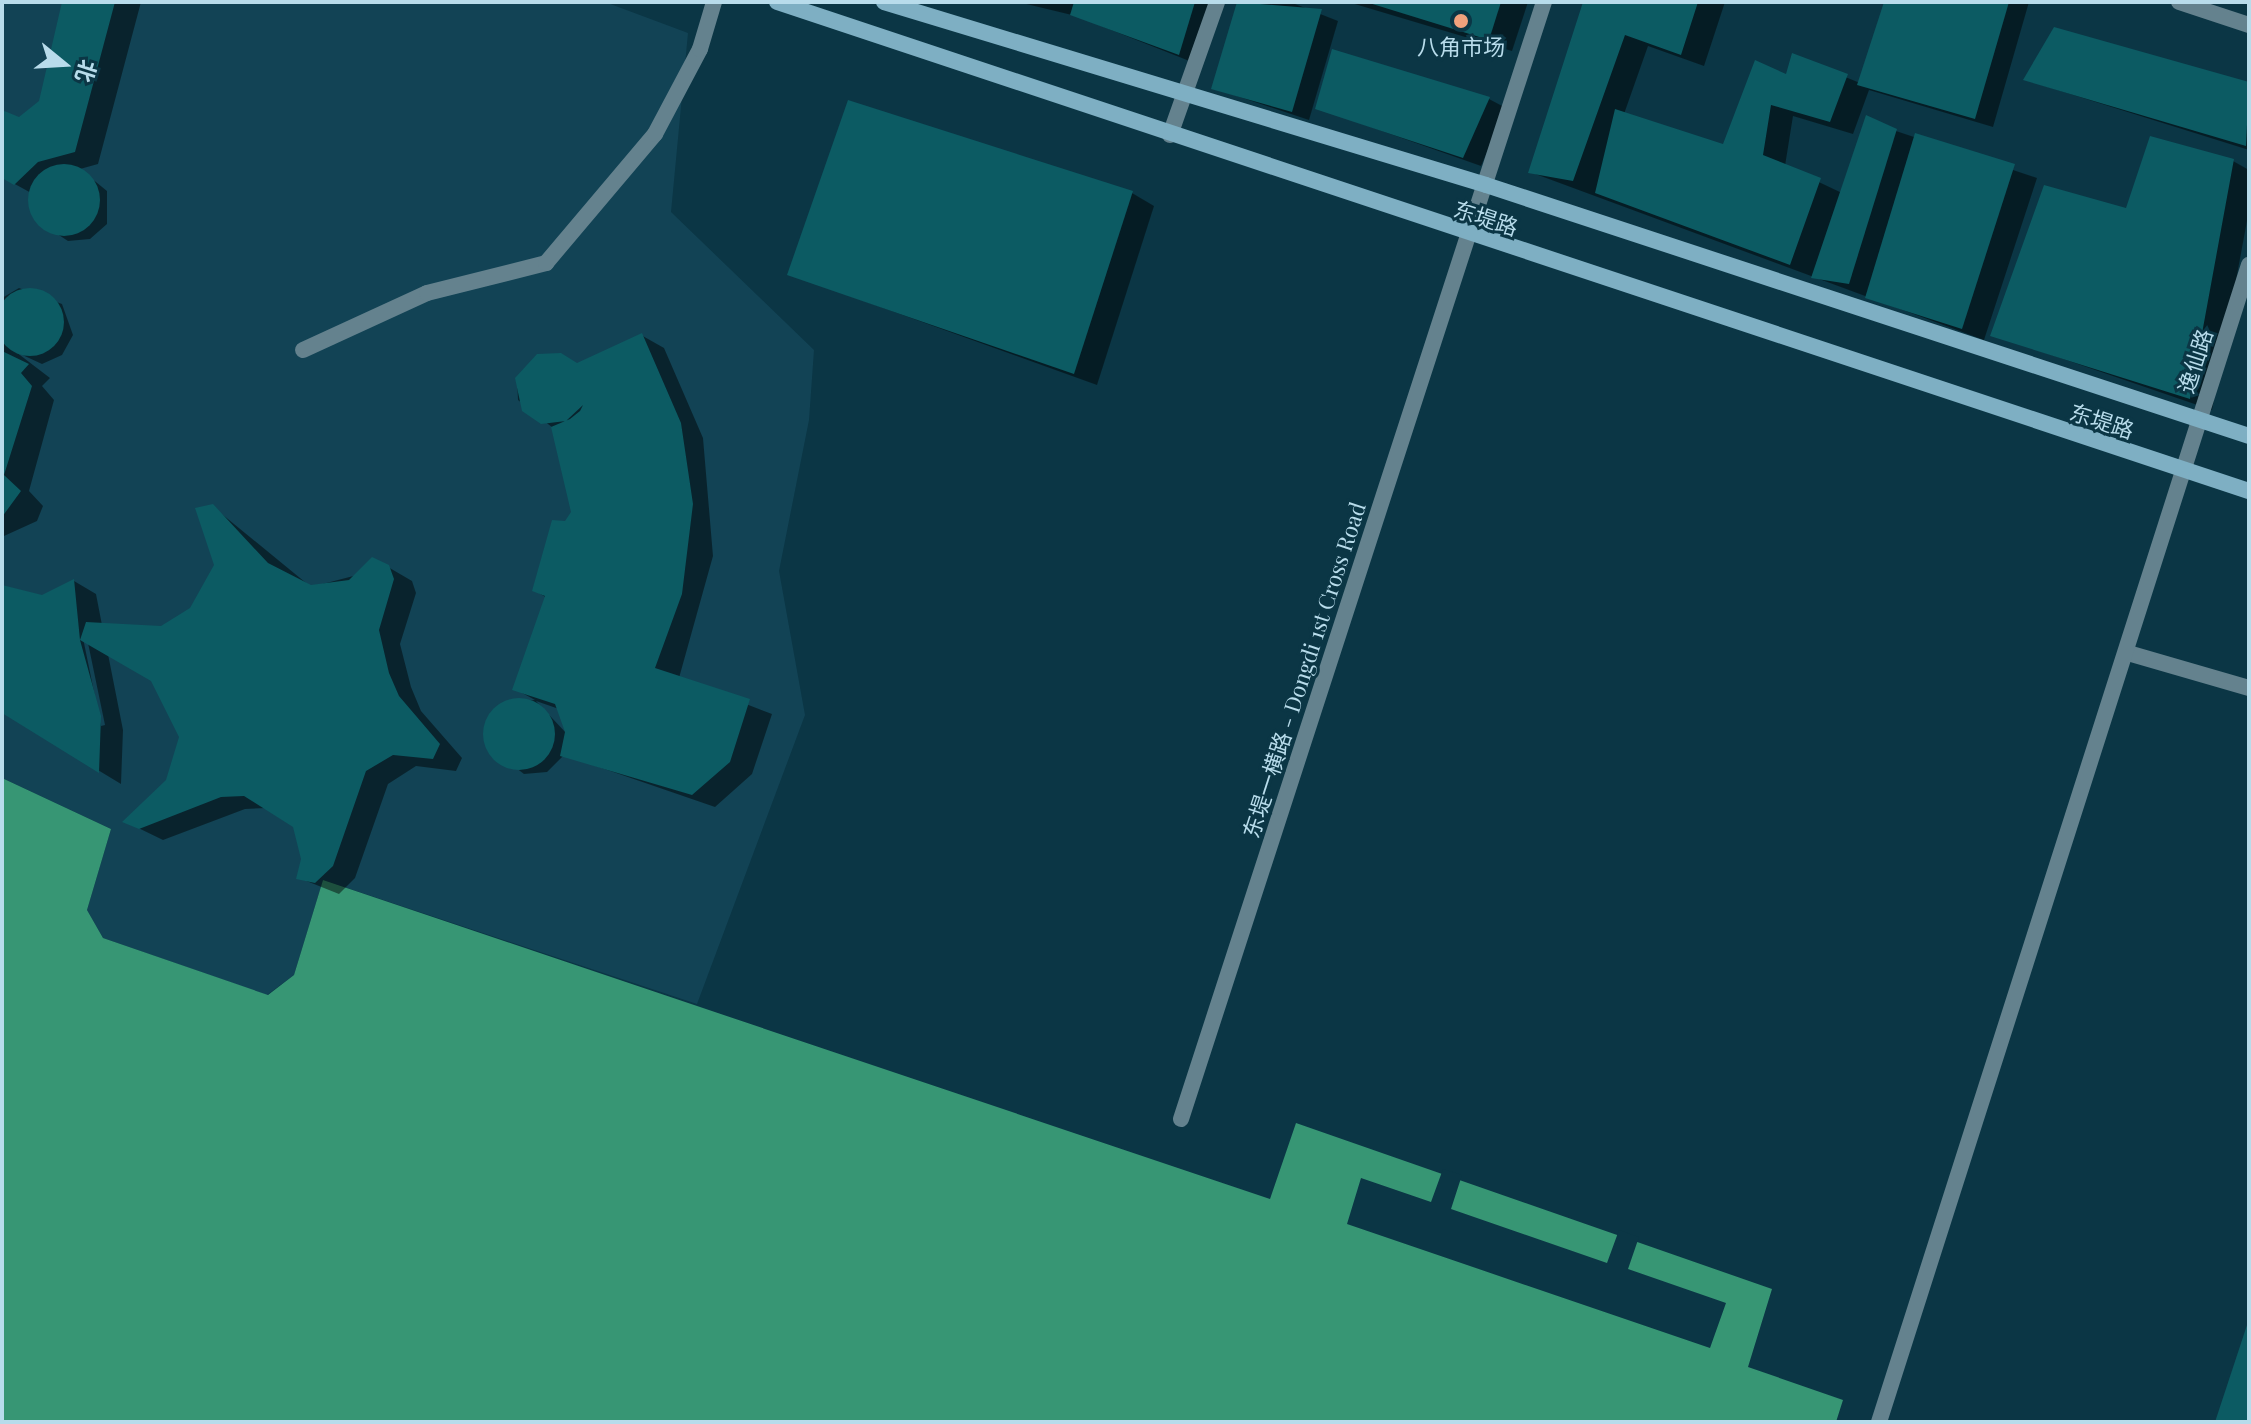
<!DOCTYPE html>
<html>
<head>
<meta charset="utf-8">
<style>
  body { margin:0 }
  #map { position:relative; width:2251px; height:1424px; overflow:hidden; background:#0b3645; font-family:"Playfair Display","Noto Sans SC",serif }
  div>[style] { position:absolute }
  .built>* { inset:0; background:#124355 }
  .water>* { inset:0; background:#379674 }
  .pier>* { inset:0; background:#0b3645 }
  .shadow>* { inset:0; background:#0007 }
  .building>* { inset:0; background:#0c5b63 }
  .round { border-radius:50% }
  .service>* { height:16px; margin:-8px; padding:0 8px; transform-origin:8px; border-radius:8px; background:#64828e }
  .minor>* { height:16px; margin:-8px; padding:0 8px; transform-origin:8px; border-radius:8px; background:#64828e }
  .secondary>* { height:16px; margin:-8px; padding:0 8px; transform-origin:8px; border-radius:8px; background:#7eafc3 }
  .dots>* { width:22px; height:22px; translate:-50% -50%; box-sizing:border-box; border:4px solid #0b3645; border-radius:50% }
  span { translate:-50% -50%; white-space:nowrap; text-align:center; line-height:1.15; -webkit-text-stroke:6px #0b3645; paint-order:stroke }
  .poi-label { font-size:22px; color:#b8dceb }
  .street-label { font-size:22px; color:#b8dceb }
  .frame { position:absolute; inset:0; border:4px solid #b8dceb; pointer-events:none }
  .north { position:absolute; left:24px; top:24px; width:80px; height:80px; -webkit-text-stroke:6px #0b3645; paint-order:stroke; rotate:108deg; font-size:22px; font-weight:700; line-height:32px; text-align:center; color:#b8dceb }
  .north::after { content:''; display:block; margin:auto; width:28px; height:36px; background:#b8dceb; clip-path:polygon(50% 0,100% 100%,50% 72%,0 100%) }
</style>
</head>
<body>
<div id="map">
  <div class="built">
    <div style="clip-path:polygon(2px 2px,605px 2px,688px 33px,671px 212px,814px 350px,809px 420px,779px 571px,805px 715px,697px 1004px,323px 880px,294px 975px,267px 995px,103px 938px,87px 910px,111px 829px,2px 778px)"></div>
  </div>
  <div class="water">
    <div style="clip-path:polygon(2px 778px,111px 829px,87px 910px,103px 938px,268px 995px,294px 975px,323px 880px,1270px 1199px,1296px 1123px,1772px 1289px,1748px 1367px,1843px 1400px,1836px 1422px,2px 1422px)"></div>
  </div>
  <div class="pier">
    <div style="clip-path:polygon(1443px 1169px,1462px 1175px,1451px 1209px,1607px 1263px,1619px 1230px,1639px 1237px,1628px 1269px,1726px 1303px,1710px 1348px,1347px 1224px,1361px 1178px,1431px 1202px)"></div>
  </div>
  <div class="shadow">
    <div style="clip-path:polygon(64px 2px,141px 2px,98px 164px,80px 169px,107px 191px,107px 224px,90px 239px,68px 241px,36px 220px,33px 194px,2px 177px,2px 110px,19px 120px,41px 102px)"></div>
    <div style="clip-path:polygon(1018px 2px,1221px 2px,1202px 66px,1076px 16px)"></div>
    <div style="clip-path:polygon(1239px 2px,1290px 2px,1338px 21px,1309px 120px,1213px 88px)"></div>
    <div style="clip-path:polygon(1348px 2px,1528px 2px,1512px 51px)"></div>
    <div style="clip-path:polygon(1585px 2px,1725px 2px,1704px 66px,1648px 46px,1624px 114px,1724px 147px,1787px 77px,1794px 56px,1860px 83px,1886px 2px,2029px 2px,1993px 127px,1869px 90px,1853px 134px,1793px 116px,1785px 166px,1842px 193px,1896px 131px,2037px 178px,1984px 340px,1530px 172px)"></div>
    <div style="clip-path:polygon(2055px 29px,2249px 84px,2249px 150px,2026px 80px)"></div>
    <div style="clip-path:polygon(1489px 99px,1506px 108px,1481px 166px,1317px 108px)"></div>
    <div style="clip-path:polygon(2233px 161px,2249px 170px,2249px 210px,2212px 410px,1993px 335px,2128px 210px)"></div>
    <div style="clip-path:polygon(1132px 193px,1154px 206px,1097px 385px,789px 274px)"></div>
    <div style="clip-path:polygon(19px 288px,62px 304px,73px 335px,62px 355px,42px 364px,16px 352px,50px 378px,42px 386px,54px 400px,29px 491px,43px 506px,37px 521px,4px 536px,2px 298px)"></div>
    <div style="clip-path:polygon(evenodd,641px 335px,664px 348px,703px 438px,713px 556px,679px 678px,772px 714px,752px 774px,715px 807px,564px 755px,547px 772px,524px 774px,487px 746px,486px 725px,508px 701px,535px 700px,515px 689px,547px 598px,534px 590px,573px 512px,553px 428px,518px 400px,517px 379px,582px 369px,641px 335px,536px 701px,559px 709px,568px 735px,536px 701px)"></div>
    <div style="clip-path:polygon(evenodd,212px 506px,311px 587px,388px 567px,412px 581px,416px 593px,400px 644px,411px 687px,421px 711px,462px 758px,456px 771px,416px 766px,388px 784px,355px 878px,339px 894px,299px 878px,303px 859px,295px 825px,267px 808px,245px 809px,163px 840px,126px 822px,168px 781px,181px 737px,152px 679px,108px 654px,123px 730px,121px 784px,2px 712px,2px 586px,42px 598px,74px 581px,96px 594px,102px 625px,161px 628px,191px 609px,216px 565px,212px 506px,83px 638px,88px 643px,105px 725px,101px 726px,83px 638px)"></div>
    <div style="clip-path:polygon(2249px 1326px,2249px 1422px,2217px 1422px)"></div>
  </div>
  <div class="building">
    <div style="clip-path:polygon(62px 2px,115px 2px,75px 152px,38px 162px,14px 185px,2px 178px,2px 110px,19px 117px,39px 101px)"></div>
    <div style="clip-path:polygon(1074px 2px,1195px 2px,1179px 55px,1070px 15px)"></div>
    <div style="clip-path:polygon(1237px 2px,1322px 9px,1292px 112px,1211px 89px)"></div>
    <div style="clip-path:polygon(1366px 2px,1501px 2px,1489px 40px)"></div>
    <div style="clip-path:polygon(1583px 2px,1698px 2px,1681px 55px,1625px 35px,1573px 181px,1528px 173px)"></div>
    <div style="clip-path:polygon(1884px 2px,2009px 2px,1975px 119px,1857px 85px)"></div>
    <div style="clip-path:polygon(2054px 27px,2249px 82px,2246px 146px,2023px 80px)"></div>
    <div style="clip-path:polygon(1332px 49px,1490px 97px,1463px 158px,1315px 109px)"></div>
    <div style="clip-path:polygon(1792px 53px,1848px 74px,1830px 122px,1771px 105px,1763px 155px,1821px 178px,1790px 265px,1595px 193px,1615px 109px,1723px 144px,1755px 60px,1786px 74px)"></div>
    <div style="clip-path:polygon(848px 100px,1133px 191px,1074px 374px,787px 275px)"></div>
    <div style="clip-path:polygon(1866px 115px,1897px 129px,1849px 284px,1811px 278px)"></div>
    <div style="clip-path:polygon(1915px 133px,2015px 164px,1962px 329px,1865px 298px)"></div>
    <div style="clip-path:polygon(2150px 136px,2234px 159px,2190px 399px,1990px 336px,2044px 185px,2126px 208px)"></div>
    <div class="round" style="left:28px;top:164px;width:72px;height:72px"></div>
    <div class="round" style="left:-4px;top:288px;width:68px;height:68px"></div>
    <div style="clip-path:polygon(642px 333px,681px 423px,693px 504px,682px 594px,655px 668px,750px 699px,730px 762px,692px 795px,560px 756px,565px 732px,555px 704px,512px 690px,545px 596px,532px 591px,552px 520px,565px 521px,571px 512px,551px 427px,570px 419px,580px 411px,583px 405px,566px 421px,541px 424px,522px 411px,515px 378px,537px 354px,561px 353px,577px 363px)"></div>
    <div style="clip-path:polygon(2px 351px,29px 364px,21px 373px,32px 386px,4px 475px,21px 491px,2px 517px)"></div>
    <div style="clip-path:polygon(213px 504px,268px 563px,311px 585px,349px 580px,372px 557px,389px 565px,394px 579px,379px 630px,389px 673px,399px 696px,440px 744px,433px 759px,393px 755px,366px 771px,333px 866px,315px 883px,296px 879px,301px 859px,293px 827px,244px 796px,221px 797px,139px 829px,122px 822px,166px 780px,179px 737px,151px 681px,80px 640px,86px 622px,161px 626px,190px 608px,214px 565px,195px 508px)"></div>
    <div style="clip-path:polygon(74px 579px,80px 640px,101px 716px,99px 773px,2px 713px,2px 585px,42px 595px)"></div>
    <div class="round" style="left:483px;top:698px;width:72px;height:72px"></div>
    <div style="clip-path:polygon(2248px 1322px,2249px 1422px,2215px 1422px)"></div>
  </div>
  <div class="service">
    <div style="left:303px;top:350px;width:136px;rotate:-24.7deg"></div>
    <div style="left:427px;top:293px;width:123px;rotate:-14.1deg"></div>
    <div style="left:546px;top:263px;width:169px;rotate:-49.8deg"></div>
    <div style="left:655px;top:134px;width:96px;rotate:-62.1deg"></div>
    <div style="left:700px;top:49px;width:49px;rotate:-73.4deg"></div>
  </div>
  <div class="minor">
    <div style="left:2179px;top:2px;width:74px;rotate:18.2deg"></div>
    <div style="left:1170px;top:135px;width:141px;rotate:-70.5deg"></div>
    <div style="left:2128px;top:653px;width:126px;rotate:16.1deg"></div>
    <div style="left:1181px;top:1119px;width:1175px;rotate:-72deg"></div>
    <div style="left:1879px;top:1422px;width:1215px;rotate:-72.27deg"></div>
  </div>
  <div class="secondary">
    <div style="left:777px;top:2px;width:1551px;rotate:18.38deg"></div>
    <div style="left:884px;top:2px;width:629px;rotate:16.91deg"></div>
    <div style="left:1486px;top:185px;width:803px;rotate:18.21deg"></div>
  </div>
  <div class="dots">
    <div style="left:1461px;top:21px;background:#f1a17c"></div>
  </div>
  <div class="poi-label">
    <span style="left:1461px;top:47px">八角市场</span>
  </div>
  <div class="street-label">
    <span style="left:1486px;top:218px;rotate:18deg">东堤路</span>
    <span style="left:2195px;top:361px;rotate:-72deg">逸仙路</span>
    <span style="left:2102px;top:421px;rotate:18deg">东堤路</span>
    <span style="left:1304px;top:670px;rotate:-72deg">东堤一横路 - Dongdi 1st Cross Road</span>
  </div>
  <div class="frame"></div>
  <div class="north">北</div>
</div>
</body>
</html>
